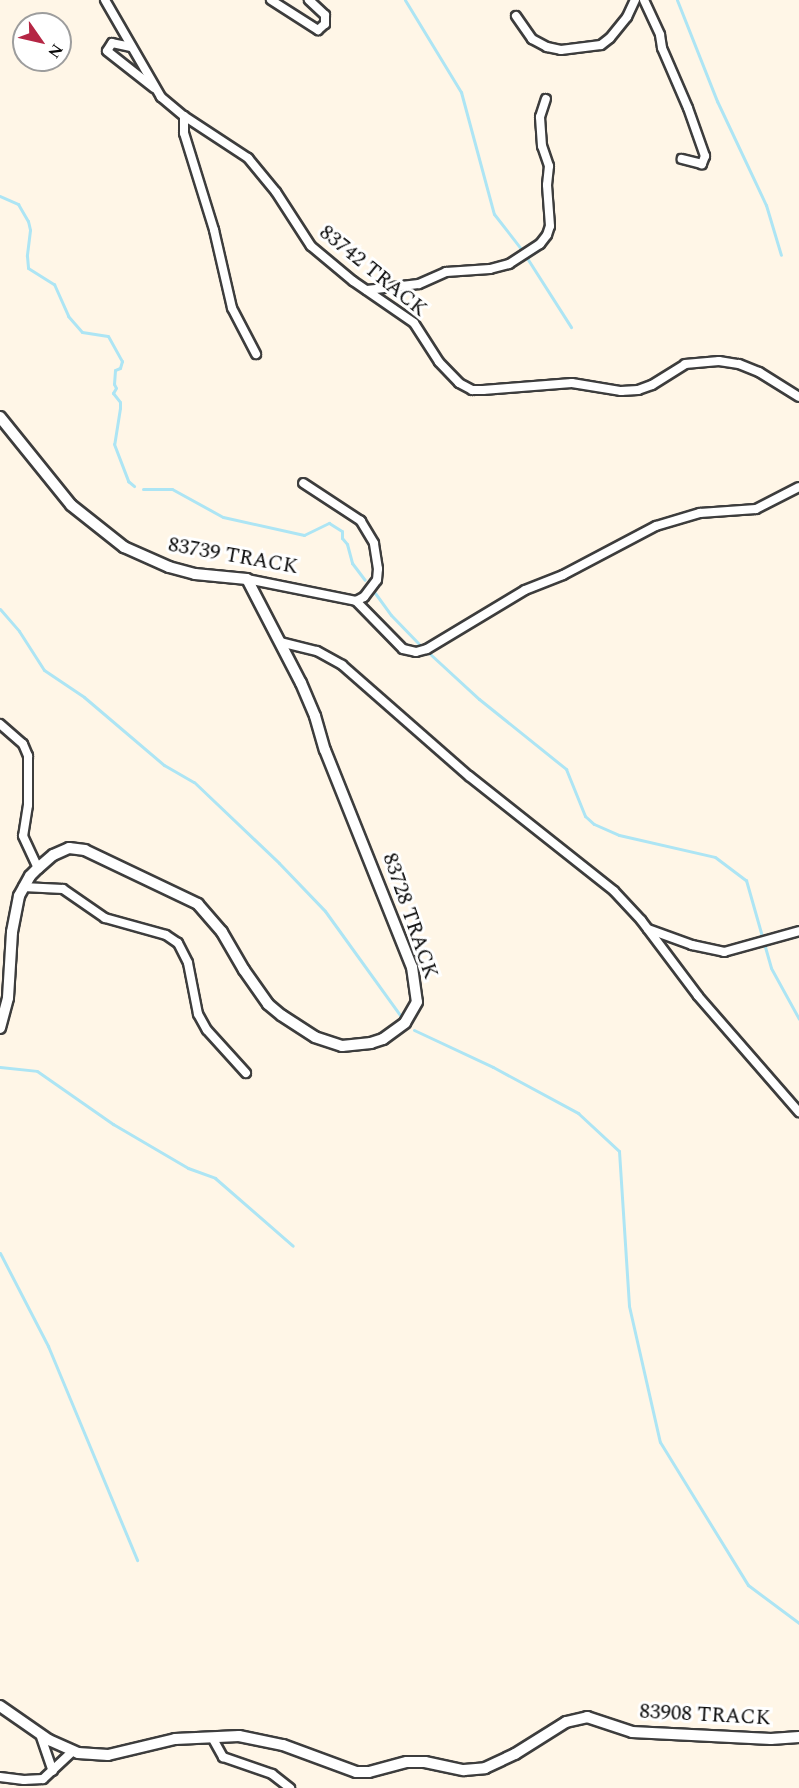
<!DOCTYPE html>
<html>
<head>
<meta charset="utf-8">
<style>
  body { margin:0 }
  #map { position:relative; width:799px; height:1788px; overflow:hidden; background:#fff6e7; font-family:Spectral,serif }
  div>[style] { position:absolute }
  .stream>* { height:3px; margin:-1.5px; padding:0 1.5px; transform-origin:1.5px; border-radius:1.5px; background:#ade5f4 }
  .roads { filter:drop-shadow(2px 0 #3d3d3d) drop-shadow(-2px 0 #3d3d3d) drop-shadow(0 2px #3d3d3d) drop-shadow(0 -2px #3d3d3d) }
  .minor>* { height:8px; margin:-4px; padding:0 4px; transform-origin:4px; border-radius:4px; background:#fff }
  .tertiary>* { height:10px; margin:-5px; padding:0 5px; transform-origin:5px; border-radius:5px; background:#fff }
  span { translate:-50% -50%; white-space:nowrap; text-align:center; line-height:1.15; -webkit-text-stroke:6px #fff; paint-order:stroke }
  .street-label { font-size:21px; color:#0a0a0a }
  .north { position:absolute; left:12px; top:12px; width:60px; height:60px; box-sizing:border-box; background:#fff; border:2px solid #9d9d9d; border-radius:50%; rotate:124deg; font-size:16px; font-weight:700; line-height:24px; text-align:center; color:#0a0a0a }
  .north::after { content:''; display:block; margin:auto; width:21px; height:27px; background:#b52644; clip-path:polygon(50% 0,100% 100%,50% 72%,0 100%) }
</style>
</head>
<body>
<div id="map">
  <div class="stream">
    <div style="left:405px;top:0;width:108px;rotate:58.7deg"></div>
    <div style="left:461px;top:92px;width:126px;rotate:74.9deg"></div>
    <div style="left:494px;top:214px;width:46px;rotate:52.1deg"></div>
    <div style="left:677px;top:0;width:109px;rotate:68.4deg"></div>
    <div style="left:717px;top:101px;width:115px;rotate:64.8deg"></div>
    <div style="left:766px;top:205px;width:52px;rotate:73.3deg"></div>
    <div style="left:0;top:196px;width:20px;rotate:24deg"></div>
    <div style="left:18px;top:204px;width:20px;rotate:60deg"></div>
    <div style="left:28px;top:221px;width:9px;rotate:77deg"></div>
    <div style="left:30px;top:230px;width:26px;rotate:97deg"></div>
    <div style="left:27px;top:256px;width:12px;rotate:85deg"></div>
    <div style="left:28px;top:268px;width:31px;rotate:32deg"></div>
    <div style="left:54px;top:284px;width:35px;rotate:66deg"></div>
    <div style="left:68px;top:316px;width:21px;rotate:49deg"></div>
    <div style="left:82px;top:332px;width:26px;rotate:9deg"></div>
    <div style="left:108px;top:336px;width:29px;rotate:61deg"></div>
    <div style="left:122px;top:361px;width:7px;rotate:106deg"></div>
    <div style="left:120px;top:368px;width:5px;rotate:158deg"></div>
    <div style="left:115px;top:370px;width:14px;rotate:94deg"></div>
    <div style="left:114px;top:384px;width:4px;rotate:63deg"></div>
    <div style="left:116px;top:388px;width:6px;rotate:121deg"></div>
    <div style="left:113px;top:393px;width:11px;rotate:52deg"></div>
    <div style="left:120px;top:402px;width:6px;rotate:90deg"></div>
    <div style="left:120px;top:408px;width:36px;rotate:99deg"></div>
    <div style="left:114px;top:444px;width:40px;rotate:69deg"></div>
    <div style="left:128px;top:481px;width:8px;rotate:40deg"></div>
    <div style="left:527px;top:258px;width:82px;rotate:57.5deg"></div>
    <div style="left:143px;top:489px;width:29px"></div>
    <div style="left:172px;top:489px;width:58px;rotate:28.8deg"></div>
    <div style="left:223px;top:517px;width:83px;rotate:12.5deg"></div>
    <div style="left:304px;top:535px;width:28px;rotate:-26deg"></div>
    <div style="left:329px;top:523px;width:15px;rotate:32deg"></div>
    <div style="left:342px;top:531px;width:7px;rotate:90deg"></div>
    <div style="left:342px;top:538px;width:8px;rotate:50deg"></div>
    <div style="left:347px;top:544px;width:20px;rotate:75deg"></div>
    <div style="left:352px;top:563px;width:21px;rotate:53deg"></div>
    <div style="left:375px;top:593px;width:27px;rotate:54deg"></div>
    <div style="left:391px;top:615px;width:40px;rotate:46deg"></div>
    <div style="left:0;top:609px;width:29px;rotate:49deg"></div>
    <div style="left:19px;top:631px;width:46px;rotate:57.3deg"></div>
    <div style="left:44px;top:670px;width:48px;rotate:34deg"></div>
    <div style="left:84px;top:697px;width:105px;rotate:40.4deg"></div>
    <div style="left:164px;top:765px;width:34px;rotate:30deg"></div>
    <div style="left:194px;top:782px;width:117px;rotate:43.6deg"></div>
    <div style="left:279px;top:863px;width:66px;rotate:46.2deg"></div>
    <div style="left:325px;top:911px;width:128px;rotate:54.2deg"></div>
    <div style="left:429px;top:653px;width:68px;rotate:42.6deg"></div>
    <div style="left:479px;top:699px;width:112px;rotate:38.8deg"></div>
    <div style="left:566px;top:769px;width:51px;rotate:68deg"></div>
    <div style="left:585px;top:816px;width:12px;rotate:42deg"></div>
    <div style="left:594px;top:824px;width:27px;rotate:24deg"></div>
    <div style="left:619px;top:835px;width:98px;rotate:12.9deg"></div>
    <div style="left:715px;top:857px;width:39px;rotate:37deg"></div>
    <div style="left:746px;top:880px;width:91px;rotate:74.1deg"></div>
    <div style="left:771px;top:968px;width:58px;rotate:61.2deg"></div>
    <div style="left:414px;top:1030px;width:87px;rotate:25.1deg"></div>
    <div style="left:493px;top:1067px;width:97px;rotate:28.4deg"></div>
    <div style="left:578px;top:1113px;width:56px;rotate:42.8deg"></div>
    <div style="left:619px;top:1151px;width:155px;rotate:86.3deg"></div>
    <div style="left:629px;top:1306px;width:139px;rotate:77.2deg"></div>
    <div style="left:660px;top:1442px;width:168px;rotate:58.4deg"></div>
    <div style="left:748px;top:1585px;width:64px;rotate:36.7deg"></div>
    <div style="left:0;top:1067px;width:37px;rotate:6deg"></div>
    <div style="left:37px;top:1071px;width:93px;rotate:34.9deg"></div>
    <div style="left:113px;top:1124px;width:87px;rotate:30.4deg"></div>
    <div style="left:188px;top:1168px;width:29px;rotate:20deg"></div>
    <div style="left:215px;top:1178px;width:103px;rotate:41.1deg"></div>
    <div style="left:0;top:1253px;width:105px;rotate:62.7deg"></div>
    <div style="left:48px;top:1346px;width:232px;rotate:67.4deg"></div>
  </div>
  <div class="roads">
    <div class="minor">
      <div style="left:105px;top:0;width:112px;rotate:60deg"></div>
      <div style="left:161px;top:97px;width:30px;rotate:40deg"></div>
      <div style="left:184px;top:116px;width:77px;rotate:33.3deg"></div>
      <div style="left:248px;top:158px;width:44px;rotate:50.5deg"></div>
      <div style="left:276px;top:192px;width:64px;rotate:57.1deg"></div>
      <div style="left:311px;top:246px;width:55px;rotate:39.8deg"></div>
      <div style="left:353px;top:281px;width:74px;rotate:34.5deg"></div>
      <div style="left:414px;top:323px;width:46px;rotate:57.3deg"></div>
      <div style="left:439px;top:362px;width:29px;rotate:46deg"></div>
      <div style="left:459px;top:383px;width:15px;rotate:28deg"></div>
      <div style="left:472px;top:390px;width:11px"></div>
      <div style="left:483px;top:390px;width:89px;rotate:-4.5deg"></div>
      <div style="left:572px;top:383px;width:50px;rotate:9.3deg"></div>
      <div style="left:621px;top:391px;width:17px;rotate:-3deg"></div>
      <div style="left:638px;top:390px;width:15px;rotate:-20deg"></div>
      <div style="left:652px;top:385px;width:39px;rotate:-32deg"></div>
      <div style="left:685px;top:364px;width:34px;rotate:-5deg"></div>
      <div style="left:719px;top:361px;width:20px;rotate:9deg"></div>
      <div style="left:739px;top:364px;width:22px;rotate:22deg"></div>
      <div style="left:759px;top:372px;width:47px;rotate:32deg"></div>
      <div style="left:271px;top:0;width:56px;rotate:32.6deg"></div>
      <div style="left:318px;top:30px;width:9px;rotate:-41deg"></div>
      <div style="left:325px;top:24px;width:9px;rotate:-90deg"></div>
      <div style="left:325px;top:15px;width:22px;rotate:-137deg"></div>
      <div style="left:644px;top:0;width:38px;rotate:65deg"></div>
      <div style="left:660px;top:35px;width:13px;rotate:81deg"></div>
      <div style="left:662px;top:48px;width:65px;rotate:66.6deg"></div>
      <div style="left:688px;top:108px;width:51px;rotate:70.5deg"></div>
      <div style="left:705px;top:156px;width:9px;rotate:111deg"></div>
      <div style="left:702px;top:164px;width:21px;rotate:-166deg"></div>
      <div style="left:516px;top:16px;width:28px;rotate:55deg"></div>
      <div style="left:532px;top:39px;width:17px;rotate:28deg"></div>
      <div style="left:547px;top:47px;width:14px;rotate:12deg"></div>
      <div style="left:561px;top:50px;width:40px;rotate:-7.1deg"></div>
      <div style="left:601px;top:45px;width:11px;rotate:-38deg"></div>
      <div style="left:610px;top:38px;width:27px;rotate:-51deg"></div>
      <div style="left:627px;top:17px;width:19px;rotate:-65deg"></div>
      <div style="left:131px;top:47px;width:19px;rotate:-168deg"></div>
      <div style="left:112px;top:43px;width:9px;rotate:122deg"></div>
      <div style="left:107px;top:51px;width:60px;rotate:38.2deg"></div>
      <div style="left:184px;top:116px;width:17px;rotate:90deg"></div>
      <div style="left:184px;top:133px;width:102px;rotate:72.8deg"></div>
      <div style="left:214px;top:230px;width:80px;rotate:77deg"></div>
      <div style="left:232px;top:308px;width:52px;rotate:62.4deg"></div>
      <div style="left:367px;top:290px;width:52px;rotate:-6.6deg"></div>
      <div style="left:419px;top:284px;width:30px;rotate:-24deg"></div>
      <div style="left:446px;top:272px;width:44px;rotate:-3.9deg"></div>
      <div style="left:490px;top:269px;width:20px;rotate:-15deg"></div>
      <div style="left:509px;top:264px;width:37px;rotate:-33deg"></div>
      <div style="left:540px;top:244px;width:11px;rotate:-52deg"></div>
      <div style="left:547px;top:235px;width:9px;rotate:-72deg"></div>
      <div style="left:550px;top:226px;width:41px;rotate:-94.2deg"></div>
      <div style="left:547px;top:185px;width:19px;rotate:-84deg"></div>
      <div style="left:549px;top:166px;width:21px;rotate:-109deg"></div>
      <div style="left:542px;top:146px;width:29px;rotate:-94deg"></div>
      <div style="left:540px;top:117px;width:19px;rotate:-72deg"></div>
      <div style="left:247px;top:579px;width:111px;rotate:11.4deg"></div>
      <div style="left:356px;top:601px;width:9px;rotate:-27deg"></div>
      <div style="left:364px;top:597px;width:21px;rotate:-53deg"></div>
      <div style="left:377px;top:580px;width:11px;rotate:-85deg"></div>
      <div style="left:378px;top:569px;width:26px;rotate:-99deg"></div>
      <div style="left:374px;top:543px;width:26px;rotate:-121deg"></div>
      <div style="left:361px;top:521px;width:69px;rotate:-146.8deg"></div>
      <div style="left:356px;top:601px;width:67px;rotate:45.6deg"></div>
      <div style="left:403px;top:649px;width:13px;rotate:13deg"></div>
      <div style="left:416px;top:652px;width:11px;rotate:-15deg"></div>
      <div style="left:427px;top:649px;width:114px;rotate:-31deg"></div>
      <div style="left:525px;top:590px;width:41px;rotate:-21.5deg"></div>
      <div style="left:563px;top:575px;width:105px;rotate:-27.8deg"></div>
      <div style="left:656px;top:526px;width:46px;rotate:-16.5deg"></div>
      <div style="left:700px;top:513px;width:56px;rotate:-4.1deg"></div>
      <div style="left:756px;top:509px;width:48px;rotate:-27.1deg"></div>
      <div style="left:280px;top:642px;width:38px;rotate:14deg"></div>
      <div style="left:317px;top:651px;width:29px;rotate:29deg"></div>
      <div style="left:342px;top:665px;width:169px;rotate:41.2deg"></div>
      <div style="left:469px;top:776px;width:185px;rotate:38.4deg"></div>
      <div style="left:614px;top:891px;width:40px;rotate:47deg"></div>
      <div style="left:641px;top:920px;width:95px;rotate:53.1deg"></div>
      <div style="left:698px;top:996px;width:154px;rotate:49deg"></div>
      <div style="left:0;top:724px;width:30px;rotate:41deg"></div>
      <div style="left:23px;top:744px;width:13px;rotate:67deg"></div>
      <div style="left:28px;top:756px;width:49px;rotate:90deg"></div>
      <div style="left:28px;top:805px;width:31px;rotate:99deg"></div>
      <div style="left:23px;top:836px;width:35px;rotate:65deg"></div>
      <div style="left:23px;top:887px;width:40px;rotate:2.9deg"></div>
      <div style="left:63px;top:889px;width:51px;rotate:34.6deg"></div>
      <div style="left:105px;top:918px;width:63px;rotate:15.6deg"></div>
      <div style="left:166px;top:935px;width:14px;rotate:34deg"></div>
      <div style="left:178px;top:943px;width:22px;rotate:63deg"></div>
      <div style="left:188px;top:963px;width:52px;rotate:78.9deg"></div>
      <div style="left:198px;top:1014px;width:18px;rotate:61deg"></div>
      <div style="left:207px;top:1030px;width:58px;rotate:47.8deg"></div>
      <div style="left:648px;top:929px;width:47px;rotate:20deg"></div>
      <div style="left:692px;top:945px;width:33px;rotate:12deg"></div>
      <div style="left:724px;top:952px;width:78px;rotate:-15.6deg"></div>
      <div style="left:40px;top:1734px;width:39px;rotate:71deg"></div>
      <div style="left:213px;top:1739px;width:21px;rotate:61deg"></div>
      <div style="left:223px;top:1757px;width:52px;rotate:19.1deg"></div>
      <div style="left:272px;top:1774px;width:23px;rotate:38deg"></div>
      <div style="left:0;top:1777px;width:24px;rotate:7deg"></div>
      <div style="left:24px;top:1780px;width:19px;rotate:-3deg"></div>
      <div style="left:43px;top:1779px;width:41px;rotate:-43deg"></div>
    </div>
    <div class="tertiary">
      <div style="left:0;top:417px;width:113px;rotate:51.1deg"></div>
      <div style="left:71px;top:505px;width:68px;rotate:38.4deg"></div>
      <div style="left:124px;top:547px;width:49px;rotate:24deg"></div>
      <div style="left:169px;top:567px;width:27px;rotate:15deg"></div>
      <div style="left:195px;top:574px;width:52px;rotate:5.5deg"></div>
      <div style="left:247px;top:579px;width:117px;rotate:62.6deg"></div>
      <div style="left:301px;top:683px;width:36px;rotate:67deg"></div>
      <div style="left:315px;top:716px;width:35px;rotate:74deg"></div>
      <div style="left:325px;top:750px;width:234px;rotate:68.2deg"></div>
      <div style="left:412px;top:967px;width:35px;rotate:82deg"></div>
      <div style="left:417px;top:1002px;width:24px;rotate:120deg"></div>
      <div style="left:405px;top:1023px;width:27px;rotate:144deg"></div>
      <div style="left:383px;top:1039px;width:13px;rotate:162deg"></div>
      <div style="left:371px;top:1043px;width:29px;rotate:174deg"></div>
      <div style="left:342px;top:1046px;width:28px;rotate:-162deg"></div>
      <div style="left:315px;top:1037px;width:40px;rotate:-147.1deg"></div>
      <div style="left:281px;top:1015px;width:17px;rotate:-140deg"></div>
      <div style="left:268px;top:1004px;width:42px;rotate:-125.2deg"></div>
      <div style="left:244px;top:970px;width:44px;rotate:-120.1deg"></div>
      <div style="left:222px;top:932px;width:37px;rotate:-131deg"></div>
      <div style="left:198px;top:904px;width:125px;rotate:-154.5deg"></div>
      <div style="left:85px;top:850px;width:16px;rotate:-173deg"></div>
      <div style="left:69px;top:848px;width:17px;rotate:156deg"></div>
      <div style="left:53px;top:855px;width:20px;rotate:139deg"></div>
      <div style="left:38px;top:868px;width:11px;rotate:135deg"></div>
      <div style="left:30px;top:876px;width:23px;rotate:119deg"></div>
      <div style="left:19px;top:896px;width:37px;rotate:101deg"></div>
      <div style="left:12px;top:932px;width:66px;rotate:93.5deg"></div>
      <div style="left:8px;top:998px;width:31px;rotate:105deg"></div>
      <div style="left:0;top:1706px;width:60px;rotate:34.8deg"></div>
      <div style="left:49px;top:1740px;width:32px;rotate:24deg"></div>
      <div style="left:78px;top:1753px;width:30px;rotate:4deg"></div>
      <div style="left:108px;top:1755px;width:69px;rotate:-13.4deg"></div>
      <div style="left:175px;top:1739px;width:64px;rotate:-2.7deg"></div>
      <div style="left:239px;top:1736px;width:45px;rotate:11.6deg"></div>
      <div style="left:283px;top:1745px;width:78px;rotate:20.3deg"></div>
      <div style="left:356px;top:1772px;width:13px"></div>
      <div style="left:369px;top:1772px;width:39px;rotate:-15deg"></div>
      <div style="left:407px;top:1762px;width:18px"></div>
      <div style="left:425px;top:1762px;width:40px;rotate:12deg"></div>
      <div style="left:464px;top:1770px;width:21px;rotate:-5deg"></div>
      <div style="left:485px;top:1768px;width:33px;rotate:-25deg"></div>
      <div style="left:515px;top:1754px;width:60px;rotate:-32.1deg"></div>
      <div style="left:566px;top:1722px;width:22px;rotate:-13deg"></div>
      <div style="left:587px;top:1717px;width:47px;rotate:18.4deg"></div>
      <div style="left:632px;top:1732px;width:139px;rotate:2.9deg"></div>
      <div style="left:771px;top:1739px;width:28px;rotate:-4deg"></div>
    </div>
  </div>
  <div class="street-label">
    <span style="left:373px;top:271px;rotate:39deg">83742 TRACK</span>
    <span style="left:233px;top:556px;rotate:10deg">83739 TRACK</span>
    <span style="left:410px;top:916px;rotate:71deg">83728 TRACK</span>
    <span style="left:705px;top:1715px;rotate:3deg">83908 TRACK</span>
  </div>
  <div class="north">N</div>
</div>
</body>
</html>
